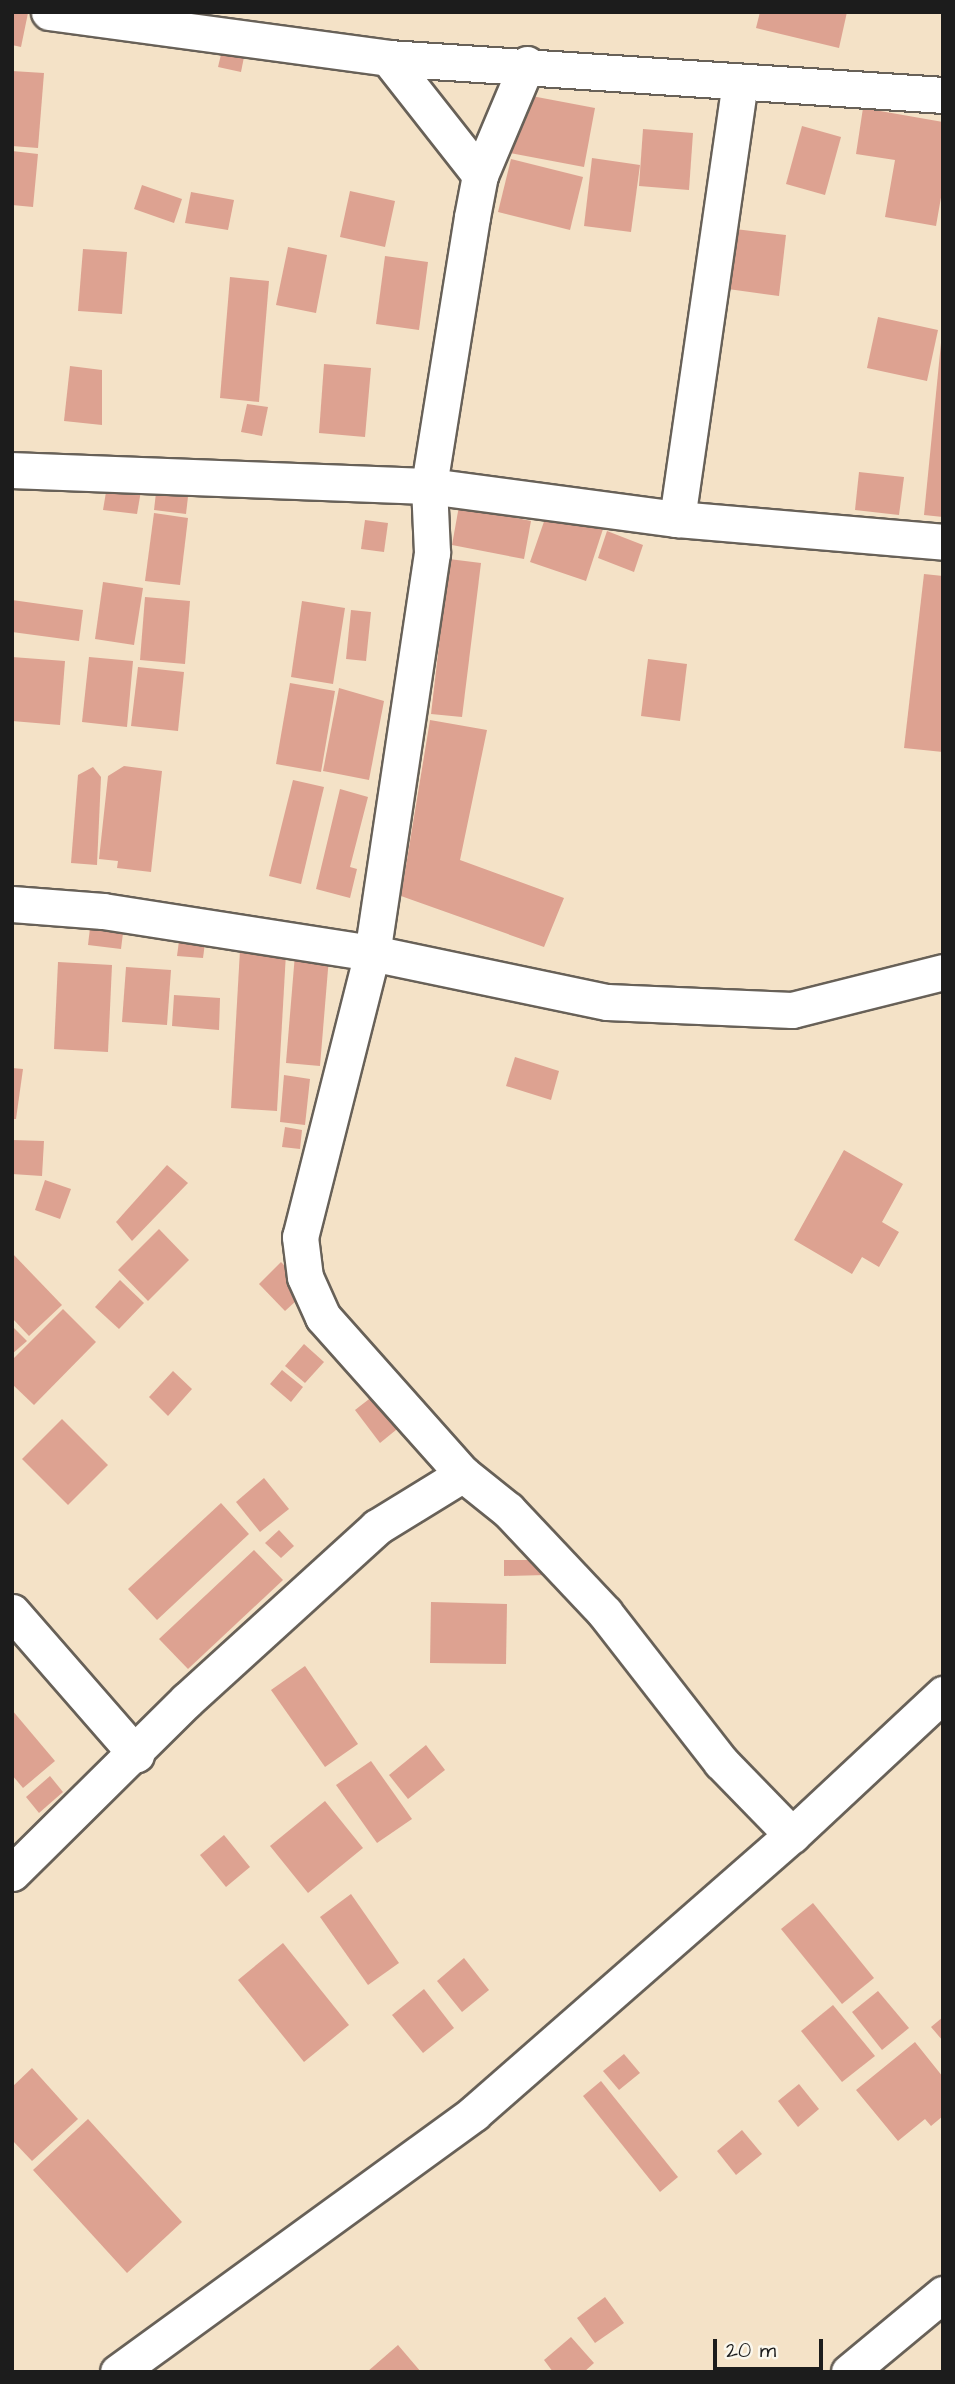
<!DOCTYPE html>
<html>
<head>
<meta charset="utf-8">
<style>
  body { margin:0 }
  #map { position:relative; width:955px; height:2384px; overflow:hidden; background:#f4e2c7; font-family:"Architects Daughter",sans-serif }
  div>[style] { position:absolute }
  .building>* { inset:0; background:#dda291 }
  .roads { filter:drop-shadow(2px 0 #686158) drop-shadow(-2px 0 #686158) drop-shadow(0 2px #686158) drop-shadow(0 -2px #686158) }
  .minor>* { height:35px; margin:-17.5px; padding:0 17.5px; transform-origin:17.5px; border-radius:17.5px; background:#fff }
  span { translate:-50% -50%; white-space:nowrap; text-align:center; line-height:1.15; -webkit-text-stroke:7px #fbf7ec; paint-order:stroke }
  .frame { position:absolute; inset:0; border:14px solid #1c1c1c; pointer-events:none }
  .scale { position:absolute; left:713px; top:2339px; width:110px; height:32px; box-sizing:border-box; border:4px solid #1c1c1c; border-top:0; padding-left:9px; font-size:21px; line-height:24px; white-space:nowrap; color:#1c1c1c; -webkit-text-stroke:5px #fbf7ec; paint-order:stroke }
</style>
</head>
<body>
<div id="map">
  <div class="building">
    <div style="clip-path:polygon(12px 12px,28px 13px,21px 47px,12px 45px)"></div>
    <div style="clip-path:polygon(760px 12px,847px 12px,839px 48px,756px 28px)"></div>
    <div style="clip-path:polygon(224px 42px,246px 47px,241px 72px,218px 67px)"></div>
    <div style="clip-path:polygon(12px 71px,44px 73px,38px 148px,12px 146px)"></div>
    <div style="clip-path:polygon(521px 94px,595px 108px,584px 167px,510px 153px)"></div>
    <div style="clip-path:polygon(863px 108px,943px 122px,943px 186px,936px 226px,885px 217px,895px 160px,856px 154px)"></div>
    <div style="clip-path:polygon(802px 126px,841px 137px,825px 195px,786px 184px)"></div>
    <div style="clip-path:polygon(643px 129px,693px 133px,689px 190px,639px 186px)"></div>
    <div style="clip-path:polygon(12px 151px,38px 154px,33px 207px,12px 205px)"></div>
    <div style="clip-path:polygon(592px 158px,640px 165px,631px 232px,584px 226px)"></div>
    <div style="clip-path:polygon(511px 159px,583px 177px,570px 230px,498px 212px)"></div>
    <div style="clip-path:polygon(142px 185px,182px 199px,174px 223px,134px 209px)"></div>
    <div style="clip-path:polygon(350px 191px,395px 201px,385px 247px,340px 237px)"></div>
    <div style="clip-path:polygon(191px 192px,234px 200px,228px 230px,185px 223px)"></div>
    <div style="clip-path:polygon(735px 229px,786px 235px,779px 296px,728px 289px)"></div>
    <div style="clip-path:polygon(288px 247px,327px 255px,316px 313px,276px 305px)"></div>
    <div style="clip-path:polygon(83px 249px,127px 252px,122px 314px,78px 311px)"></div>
    <div style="clip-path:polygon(385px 256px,428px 262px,419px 330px,376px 324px)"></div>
    <div style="clip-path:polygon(230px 277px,269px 281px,259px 402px,220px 398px)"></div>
    <div style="clip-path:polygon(878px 317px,938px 330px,927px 381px,867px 368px)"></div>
    <div style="clip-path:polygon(941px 343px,943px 343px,943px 517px,924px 515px)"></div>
    <div style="clip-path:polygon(324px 364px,371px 368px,365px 437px,319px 433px)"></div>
    <div style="clip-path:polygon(70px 366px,102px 370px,102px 425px,64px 421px)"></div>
    <div style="clip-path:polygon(247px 404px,268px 407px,262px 436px,241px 432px)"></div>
    <div style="clip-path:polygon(859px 472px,904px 477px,899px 515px,855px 510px)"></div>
    <div style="clip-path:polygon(108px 480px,142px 485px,137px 514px,103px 510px)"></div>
    <div style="clip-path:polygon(157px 484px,189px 488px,186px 514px,154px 510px)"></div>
    <div style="clip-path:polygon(459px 506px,531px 521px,524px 559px,452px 545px)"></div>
    <div style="clip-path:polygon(548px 510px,603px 529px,586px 581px,530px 562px)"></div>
    <div style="clip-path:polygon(154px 513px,188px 518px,180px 585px,145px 581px)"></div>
    <div style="clip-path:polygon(365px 520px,388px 523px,384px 552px,361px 549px)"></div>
    <div style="clip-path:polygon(607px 531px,643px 545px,634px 572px,598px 558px)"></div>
    <div style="clip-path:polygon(449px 559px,481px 563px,462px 717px,431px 714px)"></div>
    <div style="clip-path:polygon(924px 574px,943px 576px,943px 752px,904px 748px)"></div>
    <div style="clip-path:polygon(103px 582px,143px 588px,134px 645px,95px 639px)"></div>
    <div style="clip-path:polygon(145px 597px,190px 601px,185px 664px,140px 660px)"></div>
    <div style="clip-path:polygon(12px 600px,83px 610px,79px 641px,12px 632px)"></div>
    <div style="clip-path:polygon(302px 601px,345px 608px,333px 684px,291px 677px)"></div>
    <div style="clip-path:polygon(351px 610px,371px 612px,366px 661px,346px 659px)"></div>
    <div style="clip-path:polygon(12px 657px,65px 661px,60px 725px,12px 721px)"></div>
    <div style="clip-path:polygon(89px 657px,133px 661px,127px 727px,82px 722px)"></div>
    <div style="clip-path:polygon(648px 659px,687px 664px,680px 721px,641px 716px)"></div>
    <div style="clip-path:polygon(138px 667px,184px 672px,178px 731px,131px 726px)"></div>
    <div style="clip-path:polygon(290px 683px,335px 691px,321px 772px,276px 764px)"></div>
    <div style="clip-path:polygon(339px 688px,384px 701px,369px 780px,323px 771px)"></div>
    <div style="clip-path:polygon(430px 720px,487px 730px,460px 860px,564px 898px,544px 947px,401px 896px)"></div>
    <div style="clip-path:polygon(124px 766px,162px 771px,151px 872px,117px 868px,118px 861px,99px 859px,108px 776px)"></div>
    <div style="clip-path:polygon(93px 767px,101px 777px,97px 865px,71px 863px,78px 775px)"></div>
    <div style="clip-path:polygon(293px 780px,324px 787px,301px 884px,269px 876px)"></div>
    <div style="clip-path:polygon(340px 789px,368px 797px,350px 867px,357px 869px,350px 898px,316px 889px)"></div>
    <div style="clip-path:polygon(90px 928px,123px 933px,121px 949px,88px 945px)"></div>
    <div style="clip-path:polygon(179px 941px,205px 943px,203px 958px,177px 956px)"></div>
    <div style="clip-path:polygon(296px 942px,330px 945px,320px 1066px,286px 1063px)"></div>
    <div style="clip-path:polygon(240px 950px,286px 953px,277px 1111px,231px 1108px)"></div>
    <div style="clip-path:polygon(58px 962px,112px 965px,108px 1052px,54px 1049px)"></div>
    <div style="clip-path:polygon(126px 967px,171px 970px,167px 1025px,122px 1022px)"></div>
    <div style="clip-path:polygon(174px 995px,220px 998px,219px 1030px,172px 1026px)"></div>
    <div style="clip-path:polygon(515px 1057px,559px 1071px,551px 1100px,506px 1086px)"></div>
    <div style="clip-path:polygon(12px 1068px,23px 1069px,16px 1119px,12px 1119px)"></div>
    <div style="clip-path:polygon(284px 1075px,310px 1079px,305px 1125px,280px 1122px)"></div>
    <div style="clip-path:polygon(285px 1127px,302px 1130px,300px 1149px,282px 1147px)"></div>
    <div style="clip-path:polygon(12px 1140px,44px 1141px,42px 1176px,12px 1174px)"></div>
    <div style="clip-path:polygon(844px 1150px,903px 1184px,882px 1222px,899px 1232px,879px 1267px,862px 1257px,852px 1274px,794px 1240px)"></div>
    <div style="clip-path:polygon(167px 1165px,188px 1183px,132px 1241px,116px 1222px)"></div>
    <div style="clip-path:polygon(45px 1180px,71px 1189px,60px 1219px,35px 1210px)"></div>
    <div style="clip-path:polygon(159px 1229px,189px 1260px,148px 1301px,118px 1270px)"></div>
    <div style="clip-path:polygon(12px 1253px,62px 1305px,29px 1336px,12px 1318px)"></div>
    <div style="clip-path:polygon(281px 1262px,308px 1290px,285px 1311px,259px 1284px)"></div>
    <div style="clip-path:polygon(120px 1280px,144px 1303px,119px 1329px,95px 1307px)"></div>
    <div style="clip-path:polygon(63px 1309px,96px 1342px,34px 1405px,12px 1384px,12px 1360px)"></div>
    <div style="clip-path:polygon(12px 1326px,27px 1341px,12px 1354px)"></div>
    <div style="clip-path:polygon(304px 1344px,324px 1362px,305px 1383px,285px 1366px)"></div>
    <div style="clip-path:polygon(282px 1370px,303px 1387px,291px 1402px,270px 1384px)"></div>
    <div style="clip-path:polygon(173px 1371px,192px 1389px,168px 1416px,149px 1397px)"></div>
    <div style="clip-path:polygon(382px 1389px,407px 1421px,380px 1443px,355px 1410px)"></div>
    <div style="clip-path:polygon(62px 1419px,108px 1465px,68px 1505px,22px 1459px)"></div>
    <div style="clip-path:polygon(264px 1478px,289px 1509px,260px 1532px,236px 1502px)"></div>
    <div style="clip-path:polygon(221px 1503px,249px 1534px,157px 1620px,128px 1589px)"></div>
    <div style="clip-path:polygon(279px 1530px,294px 1546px,281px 1558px,265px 1543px)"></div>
    <div style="clip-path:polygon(254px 1550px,283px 1580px,188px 1669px,159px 1639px)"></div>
    <div style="clip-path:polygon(504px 1560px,546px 1560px,546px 1575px,504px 1576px)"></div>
    <div style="clip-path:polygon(431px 1602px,507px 1604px,506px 1664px,430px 1663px)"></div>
    <div style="clip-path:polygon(305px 1666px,358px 1744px,325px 1767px,271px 1690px)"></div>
    <div style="clip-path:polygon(12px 1710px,55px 1761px,23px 1788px,12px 1775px)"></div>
    <div style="clip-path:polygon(426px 1745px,445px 1770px,408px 1799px,389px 1775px)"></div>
    <div style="clip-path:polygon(371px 1761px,412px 1819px,377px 1843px,336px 1785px)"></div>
    <div style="clip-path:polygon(50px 1776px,63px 1792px,39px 1813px,26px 1797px)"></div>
    <div style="clip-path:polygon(325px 1801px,363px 1848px,308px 1893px,270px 1846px)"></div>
    <div style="clip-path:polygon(224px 1835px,250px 1867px,226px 1887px,200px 1855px)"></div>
    <div style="clip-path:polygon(351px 1894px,399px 1963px,368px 1985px,320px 1917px)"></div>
    <div style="clip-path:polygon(813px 1903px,874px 1978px,842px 2004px,781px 1929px)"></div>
    <div style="clip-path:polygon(283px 1943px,349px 2025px,304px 2062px,238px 1980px)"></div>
    <div style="clip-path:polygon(464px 1958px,489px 1990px,462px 2012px,437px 1981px)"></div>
    <div style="clip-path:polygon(424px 1989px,454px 2028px,423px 2053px,392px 2015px)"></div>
    <div style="clip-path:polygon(878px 1991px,909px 2028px,882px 2050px,852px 2012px)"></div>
    <div style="clip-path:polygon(833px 2005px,875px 2056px,842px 2082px,801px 2031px)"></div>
    <div style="clip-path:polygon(943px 2017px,943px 2041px,931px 2027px)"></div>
    <div style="clip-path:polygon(915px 2042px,943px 2077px,943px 2116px,931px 2126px,925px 2119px,898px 2141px,856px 2090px)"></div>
    <div style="clip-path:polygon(624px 2054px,640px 2073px,619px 2090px,603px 2071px)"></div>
    <div style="clip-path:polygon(32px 2068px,78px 2119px,32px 2161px,12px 2140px,12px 2087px)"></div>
    <div style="clip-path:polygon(601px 2081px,678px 2177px,660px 2192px,583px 2096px)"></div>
    <div style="clip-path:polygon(799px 2084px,819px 2109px,798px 2127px,778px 2101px)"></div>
    <div style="clip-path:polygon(88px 2119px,182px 2222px,127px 2273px,33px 2170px)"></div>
    <div style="clip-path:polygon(742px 2130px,762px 2154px,736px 2175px,717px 2151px)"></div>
    <div style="clip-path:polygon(605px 2297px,624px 2323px,595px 2343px,577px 2318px)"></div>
    <div style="clip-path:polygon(571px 2337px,594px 2363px,584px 2372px,553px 2372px,544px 2360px)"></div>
    <div style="clip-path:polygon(398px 2345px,421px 2372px,367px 2372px)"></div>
  </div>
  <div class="roads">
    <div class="minor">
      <div style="left:49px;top:12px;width:342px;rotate:7.7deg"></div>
      <div style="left:388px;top:58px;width:556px;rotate:3.81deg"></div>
      <div style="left:388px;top:58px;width:149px;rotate:51.8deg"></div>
      <div style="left:527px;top:64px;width:121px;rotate:112.9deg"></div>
      <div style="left:480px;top:175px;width:43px;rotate:100.8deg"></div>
      <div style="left:472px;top:217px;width:272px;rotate:99.1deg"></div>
      <div style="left:429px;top:486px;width:67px;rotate:87.4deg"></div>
      <div style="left:432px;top:553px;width:404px;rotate:98.5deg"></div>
      <div style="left:372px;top:953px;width:293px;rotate:104.2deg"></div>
      <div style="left:300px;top:1237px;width:40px;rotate:82.9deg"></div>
      <div style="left:305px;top:1277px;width:44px;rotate:65.8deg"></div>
      <div style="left:323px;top:1317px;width:210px;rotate:48.3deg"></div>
      <div style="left:463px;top:1474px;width:58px;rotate:38.7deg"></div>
      <div style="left:508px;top:1510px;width:141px;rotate:46.7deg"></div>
      <div style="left:605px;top:1613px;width:189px;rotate:52.1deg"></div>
      <div style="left:721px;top:1762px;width:102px;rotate:45.8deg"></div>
      <div style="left:12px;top:470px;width:417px;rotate:2.2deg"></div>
      <div style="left:429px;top:486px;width:250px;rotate:7.6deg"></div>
      <div style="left:677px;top:519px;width:267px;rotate:4.9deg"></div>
      <div style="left:677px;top:519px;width:441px;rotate:-81.8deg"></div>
      <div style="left:12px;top:904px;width:91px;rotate:4.4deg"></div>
      <div style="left:103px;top:911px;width:272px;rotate:8.9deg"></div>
      <div style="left:372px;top:953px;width:240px;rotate:11.8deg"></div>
      <div style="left:607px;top:1002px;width:185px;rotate:2.5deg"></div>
      <div style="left:792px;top:1010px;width:156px;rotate:-14.1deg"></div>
      <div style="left:12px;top:1612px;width:189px;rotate:48.9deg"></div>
      <div style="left:12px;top:1873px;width:246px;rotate:-44.7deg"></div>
      <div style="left:187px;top:1700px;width:257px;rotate:-42.3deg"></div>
      <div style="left:377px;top:1527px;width:101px;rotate:-31.6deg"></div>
      <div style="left:118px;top:2372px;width:440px;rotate:-36deg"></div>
      <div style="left:474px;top:2113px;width:422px;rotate:-41.2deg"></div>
      <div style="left:792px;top:1835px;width:207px;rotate:-43deg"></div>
      <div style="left:849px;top:2372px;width:122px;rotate:-39.7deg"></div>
    </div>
  </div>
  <div class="frame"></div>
  <div class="scale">20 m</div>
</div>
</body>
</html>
